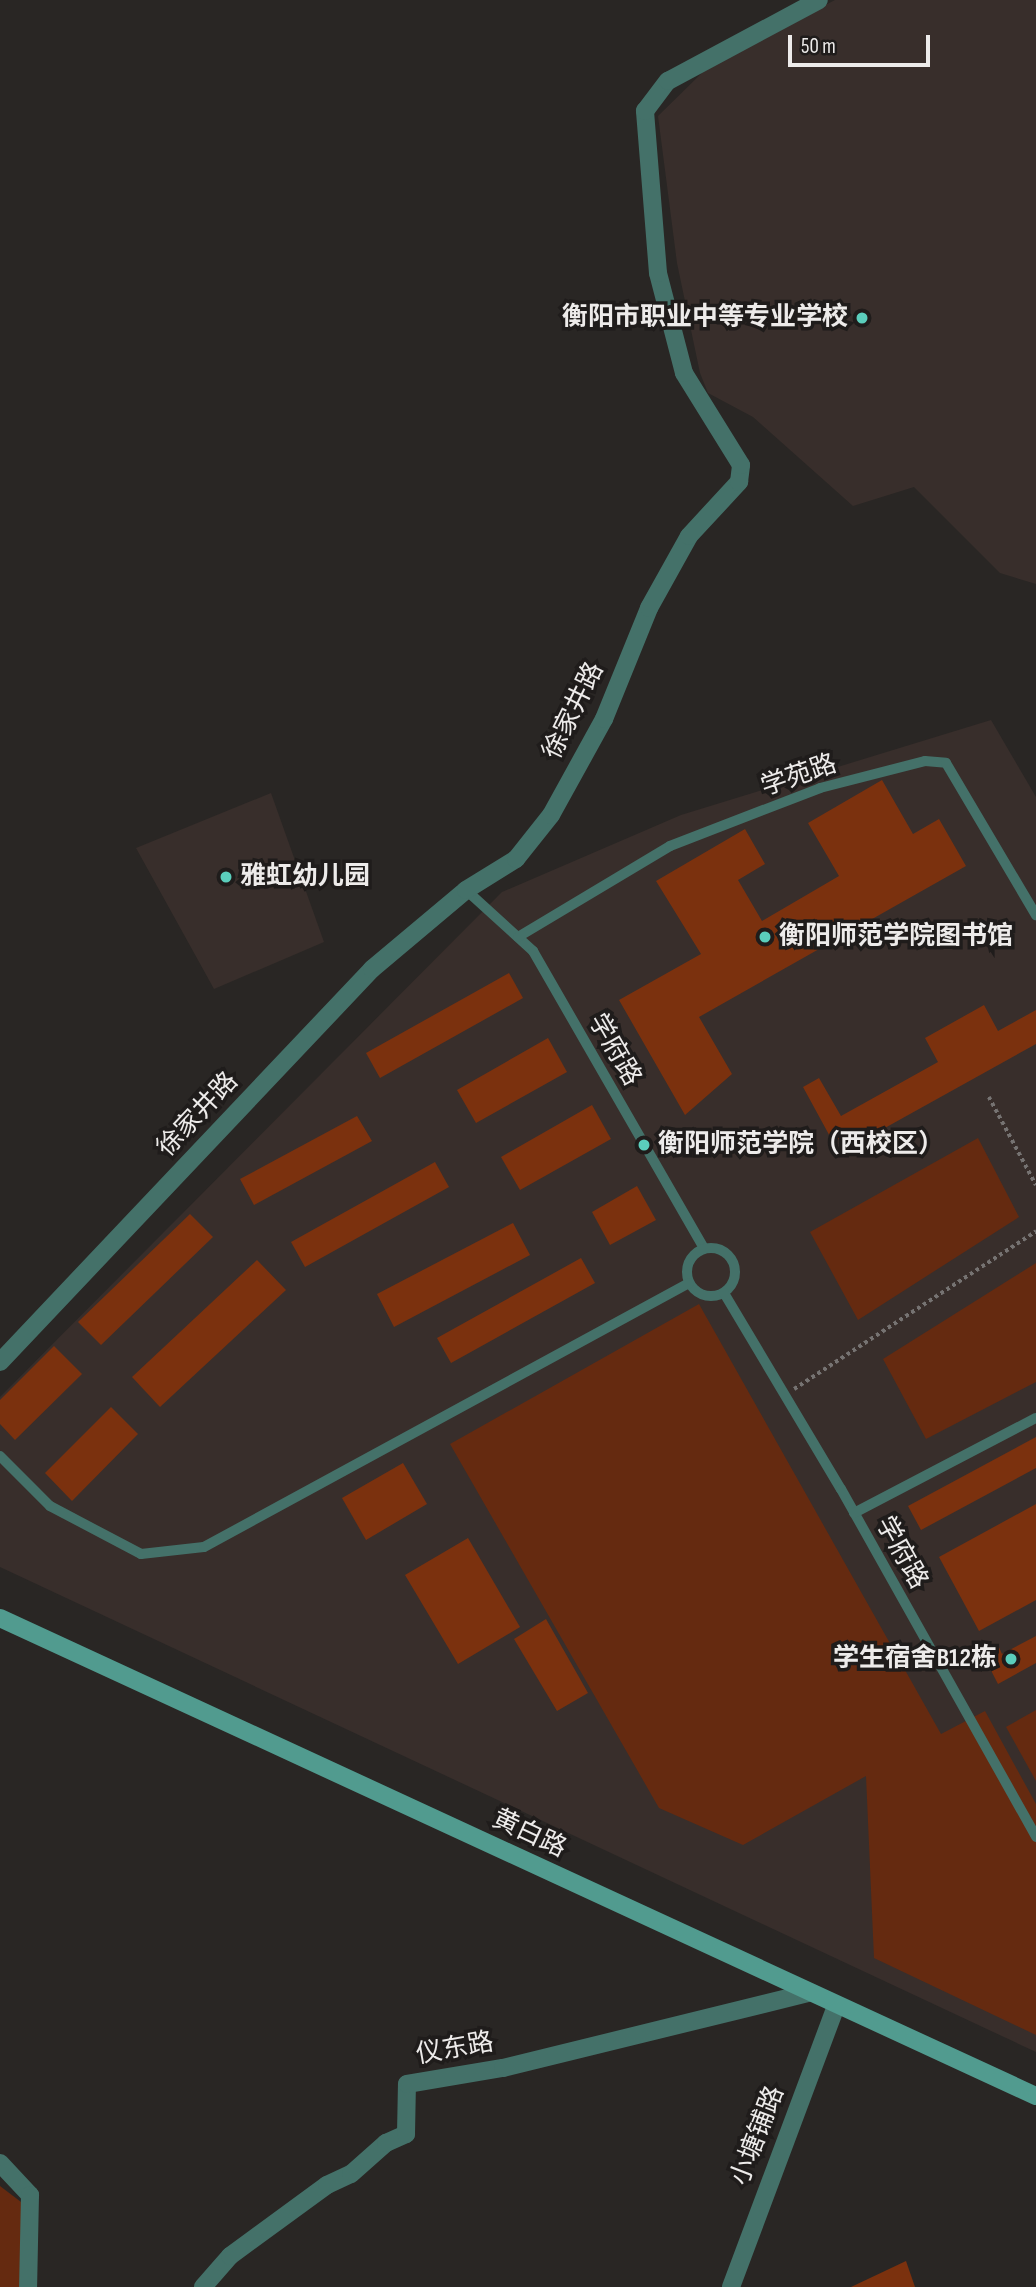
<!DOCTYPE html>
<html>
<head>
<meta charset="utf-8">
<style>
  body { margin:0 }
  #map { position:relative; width:1036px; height:2287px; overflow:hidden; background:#292624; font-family:"Sofia Sans Condensed","Noto Sans SC",sans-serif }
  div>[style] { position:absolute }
  .built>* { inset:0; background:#382e2b }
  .green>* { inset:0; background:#652a10 }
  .building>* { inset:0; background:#7b310e }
  .path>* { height:3.5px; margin-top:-1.75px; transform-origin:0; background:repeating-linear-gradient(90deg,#767372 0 3.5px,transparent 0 7px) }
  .lane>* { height:10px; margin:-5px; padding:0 5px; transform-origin:5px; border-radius:5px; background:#447169 }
  .lane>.ring { margin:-5px; padding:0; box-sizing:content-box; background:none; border:10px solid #447169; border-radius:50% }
  .street>* { height:18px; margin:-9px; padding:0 9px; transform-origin:9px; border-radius:9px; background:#447169 }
  .secondary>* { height:18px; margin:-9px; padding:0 9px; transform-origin:9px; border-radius:9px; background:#519b8f }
  .dots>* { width:19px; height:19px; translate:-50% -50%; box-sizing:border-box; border:4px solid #1f1c1b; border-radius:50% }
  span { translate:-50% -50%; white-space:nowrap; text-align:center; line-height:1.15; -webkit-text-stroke:7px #1f1c1b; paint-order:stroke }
  .poi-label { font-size:26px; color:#edebea; font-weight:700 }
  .right { translate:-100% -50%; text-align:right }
  .left { translate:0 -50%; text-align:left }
  .street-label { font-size:26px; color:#edebea }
  .scale { position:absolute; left:788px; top:35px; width:142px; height:32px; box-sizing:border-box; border:4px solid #edebea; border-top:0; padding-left:9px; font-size:21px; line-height:24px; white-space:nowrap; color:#edebea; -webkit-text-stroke:5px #1f1c1b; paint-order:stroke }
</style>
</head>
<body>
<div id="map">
  <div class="built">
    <div style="clip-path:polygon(835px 0,1036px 0,1036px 584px,1000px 573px,914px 487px,853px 506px,753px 417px,708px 393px,700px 373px,677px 263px,658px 116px,711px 64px)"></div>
    <div style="clip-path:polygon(991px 720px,1036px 797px,1036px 2052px,0 1567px,0 1397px,502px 892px,681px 815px)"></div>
    <div style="clip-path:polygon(271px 793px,324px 942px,214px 989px,136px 848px)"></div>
  </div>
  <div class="green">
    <div style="clip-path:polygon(978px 1138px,1019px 1217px,858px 1320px,810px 1232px)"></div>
    <div style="clip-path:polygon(1036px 1263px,1036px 1382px,926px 1439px,883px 1359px)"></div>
    <div style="clip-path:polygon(699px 1304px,941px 1734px,985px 1711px,1036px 1804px,1036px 2035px,874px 1958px,866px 1776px,743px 1845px,659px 1808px,450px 1444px)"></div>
    <div style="clip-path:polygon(1036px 1710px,1036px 1781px,1006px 1727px)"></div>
    <div style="clip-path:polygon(0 2186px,25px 2205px,22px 2287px,0 2287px)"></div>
  </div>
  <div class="building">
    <div style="clip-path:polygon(882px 780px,913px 834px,939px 819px,966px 866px,699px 1017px,732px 1074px,685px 1115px,619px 1000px,701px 954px,656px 881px,745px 829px,765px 864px,738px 880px,762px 921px,839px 876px,808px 823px)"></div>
    <div style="clip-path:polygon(509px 973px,523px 998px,380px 1078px,366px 1053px)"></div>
    <div style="clip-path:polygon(984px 1005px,998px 1031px,1036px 1010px,1036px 1044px,847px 1149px,840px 1138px,833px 1142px,803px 1087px,819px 1078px,841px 1116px,938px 1062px,925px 1038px)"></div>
    <div style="clip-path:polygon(548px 1038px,567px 1072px,476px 1123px,457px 1090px)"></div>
    <div style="clip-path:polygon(592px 1105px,611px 1139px,520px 1190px,501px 1157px)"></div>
    <div style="clip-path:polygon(357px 1116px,372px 1141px,254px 1205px,240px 1179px)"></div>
    <div style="clip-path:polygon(435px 1162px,449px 1187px,305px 1267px,291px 1242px)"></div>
    <div style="clip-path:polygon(637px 1186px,656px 1220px,610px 1245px,592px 1212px)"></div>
    <div style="clip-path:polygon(190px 1214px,213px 1237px,101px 1345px,78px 1322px)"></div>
    <div style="clip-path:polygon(513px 1223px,530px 1255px,394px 1327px,377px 1294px)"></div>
    <div style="clip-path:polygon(581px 1258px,595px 1283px,451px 1363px,437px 1338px)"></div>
    <div style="clip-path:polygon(257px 1260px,286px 1290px,160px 1407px,132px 1377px)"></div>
    <div style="clip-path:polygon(54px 1346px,82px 1374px,15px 1440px,0 1424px,0 1400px)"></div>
    <div style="clip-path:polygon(111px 1407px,138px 1434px,72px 1501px,45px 1473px)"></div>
    <div style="clip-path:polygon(1036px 1437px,1036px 1468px,921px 1530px,908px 1506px)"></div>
    <div style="clip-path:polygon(403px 1463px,427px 1504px,366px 1540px,342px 1498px)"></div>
    <div style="clip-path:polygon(1036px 1504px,1036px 1600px,979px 1631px,939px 1557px)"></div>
    <div style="clip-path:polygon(468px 1538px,520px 1627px,458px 1664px,405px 1575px)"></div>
    <div style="clip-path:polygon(546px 1619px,588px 1693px,557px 1711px,514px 1639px)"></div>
    <div style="clip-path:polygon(1036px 1636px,1036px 1663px,998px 1684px,982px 1653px,998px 1645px,1002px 1654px)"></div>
    <div style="clip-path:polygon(906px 2261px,915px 2287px,851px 2287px)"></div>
  </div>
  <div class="path">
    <div style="left:989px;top:1097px;width:100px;rotate:61.9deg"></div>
    <div style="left:794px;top:1389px;width:289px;rotate:-33.1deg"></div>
  </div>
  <div class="lane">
    <div style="left:466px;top:890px;width:91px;rotate:42.3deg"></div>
    <div style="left:533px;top:951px;width:343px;rotate:60.1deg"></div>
    <div style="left:518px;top:937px;width:177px;rotate:-30.9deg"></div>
    <div style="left:670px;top:846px;width:161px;rotate:-21.1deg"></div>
    <div style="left:820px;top:788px;width:108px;rotate:-14.4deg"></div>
    <div style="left:925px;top:761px;width:21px;rotate:5deg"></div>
    <div style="left:946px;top:763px;width:177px;rotate:59.4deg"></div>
    <div class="ring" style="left:687px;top:1248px;width:38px;height:38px"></div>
    <div style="left:724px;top:1293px;width:228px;rotate:59.2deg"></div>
    <div style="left:841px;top:1489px;width:399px;rotate:60.7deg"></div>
    <div style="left:0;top:1456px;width:71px;rotate:45deg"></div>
    <div style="left:50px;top:1506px;width:103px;rotate:27.8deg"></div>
    <div style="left:141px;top:1554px;width:63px;rotate:-6.3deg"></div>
    <div style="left:204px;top:1547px;width:552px;rotate:-28.56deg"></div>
    <div style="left:854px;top:1513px;width:205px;rotate:-27.6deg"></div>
  </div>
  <div class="street">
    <div style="left:0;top:1362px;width:541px;rotate:-46.57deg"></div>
    <div style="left:372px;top:969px;width:123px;rotate:-40deg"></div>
    <div style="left:466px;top:890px;width:59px;rotate:-31.8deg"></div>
    <div style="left:516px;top:859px;width:56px;rotate:-51.5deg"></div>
    <div style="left:551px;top:815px;width:110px;rotate:-61.1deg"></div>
    <div style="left:604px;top:719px;width:120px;rotate:-67.9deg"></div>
    <div style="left:649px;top:608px;width:82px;rotate:-60.9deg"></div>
    <div style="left:689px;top:536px;width:74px;rotate:-47.2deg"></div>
    <div style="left:739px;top:482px;width:17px;rotate:-83deg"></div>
    <div style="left:741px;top:465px;width:108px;rotate:-121.8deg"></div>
    <div style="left:684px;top:373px;width:103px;rotate:-104.6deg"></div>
    <div style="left:658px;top:273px;width:163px;rotate:-94.6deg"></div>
    <div style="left:645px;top:111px;width:38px;rotate:-53deg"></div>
    <div style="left:668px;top:81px;width:171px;rotate:-28.2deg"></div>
    <div style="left:0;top:2163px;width:44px;rotate:46.8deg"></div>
    <div style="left:30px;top:2195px;width:92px;rotate:91.2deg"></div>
    <div style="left:203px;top:2287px;width:41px;rotate:-48.9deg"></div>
    <div style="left:230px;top:2256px;width:120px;rotate:-36.2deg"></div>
    <div style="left:327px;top:2185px;width:26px;rotate:-25deg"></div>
    <div style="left:351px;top:2174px;width:47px;rotate:-41.5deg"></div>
    <div style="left:386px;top:2143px;width:22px;rotate:-24deg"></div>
    <div style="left:406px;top:2134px;width:50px;rotate:-88.9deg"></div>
    <div style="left:407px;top:2084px;width:97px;rotate:-9.5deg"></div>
    <div style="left:503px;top:2068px;width:315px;rotate:-13.8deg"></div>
    <div style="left:731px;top:2287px;width:300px;rotate:-69.5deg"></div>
  </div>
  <div class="secondary">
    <div style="left:0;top:1618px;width:1141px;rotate:24.77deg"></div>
  </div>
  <div class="dots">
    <div style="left:862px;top:318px;background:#5bcebc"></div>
    <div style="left:226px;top:877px;background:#5bcebc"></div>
    <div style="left:765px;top:937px;background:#5bcebc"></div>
    <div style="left:644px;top:1145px;background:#5bcebc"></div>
    <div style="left:1011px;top:1659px;background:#5bcebc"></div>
  </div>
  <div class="poi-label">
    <span class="right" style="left:848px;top:318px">衡阳市职业中等专业学校</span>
    <span class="left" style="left:240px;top:877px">雅虹幼儿园</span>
    <span class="left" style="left:779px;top:937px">衡阳师范学院图书馆</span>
    <span class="left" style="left:658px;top:1145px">衡阳师范学院（西校区）</span>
    <span class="right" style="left:997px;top:1659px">学生宿舍B12栋</span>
  </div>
  <div class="street-label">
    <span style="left:574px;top:711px;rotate:-64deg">徐家井路</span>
    <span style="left:799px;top:776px;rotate:-19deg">学苑路</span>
    <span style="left:614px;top:1050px;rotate:60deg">学府路</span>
    <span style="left:198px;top:1115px;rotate:-47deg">徐家井路</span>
    <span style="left:901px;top:1553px;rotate:61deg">学府路</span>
    <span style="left:529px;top:1834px;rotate:25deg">黄白路</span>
    <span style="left:455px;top:2049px;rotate:-10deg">仪东路</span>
    <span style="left:758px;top:2136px;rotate:-69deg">小塘铺路</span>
  </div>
  <div class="scale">50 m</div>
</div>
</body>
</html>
